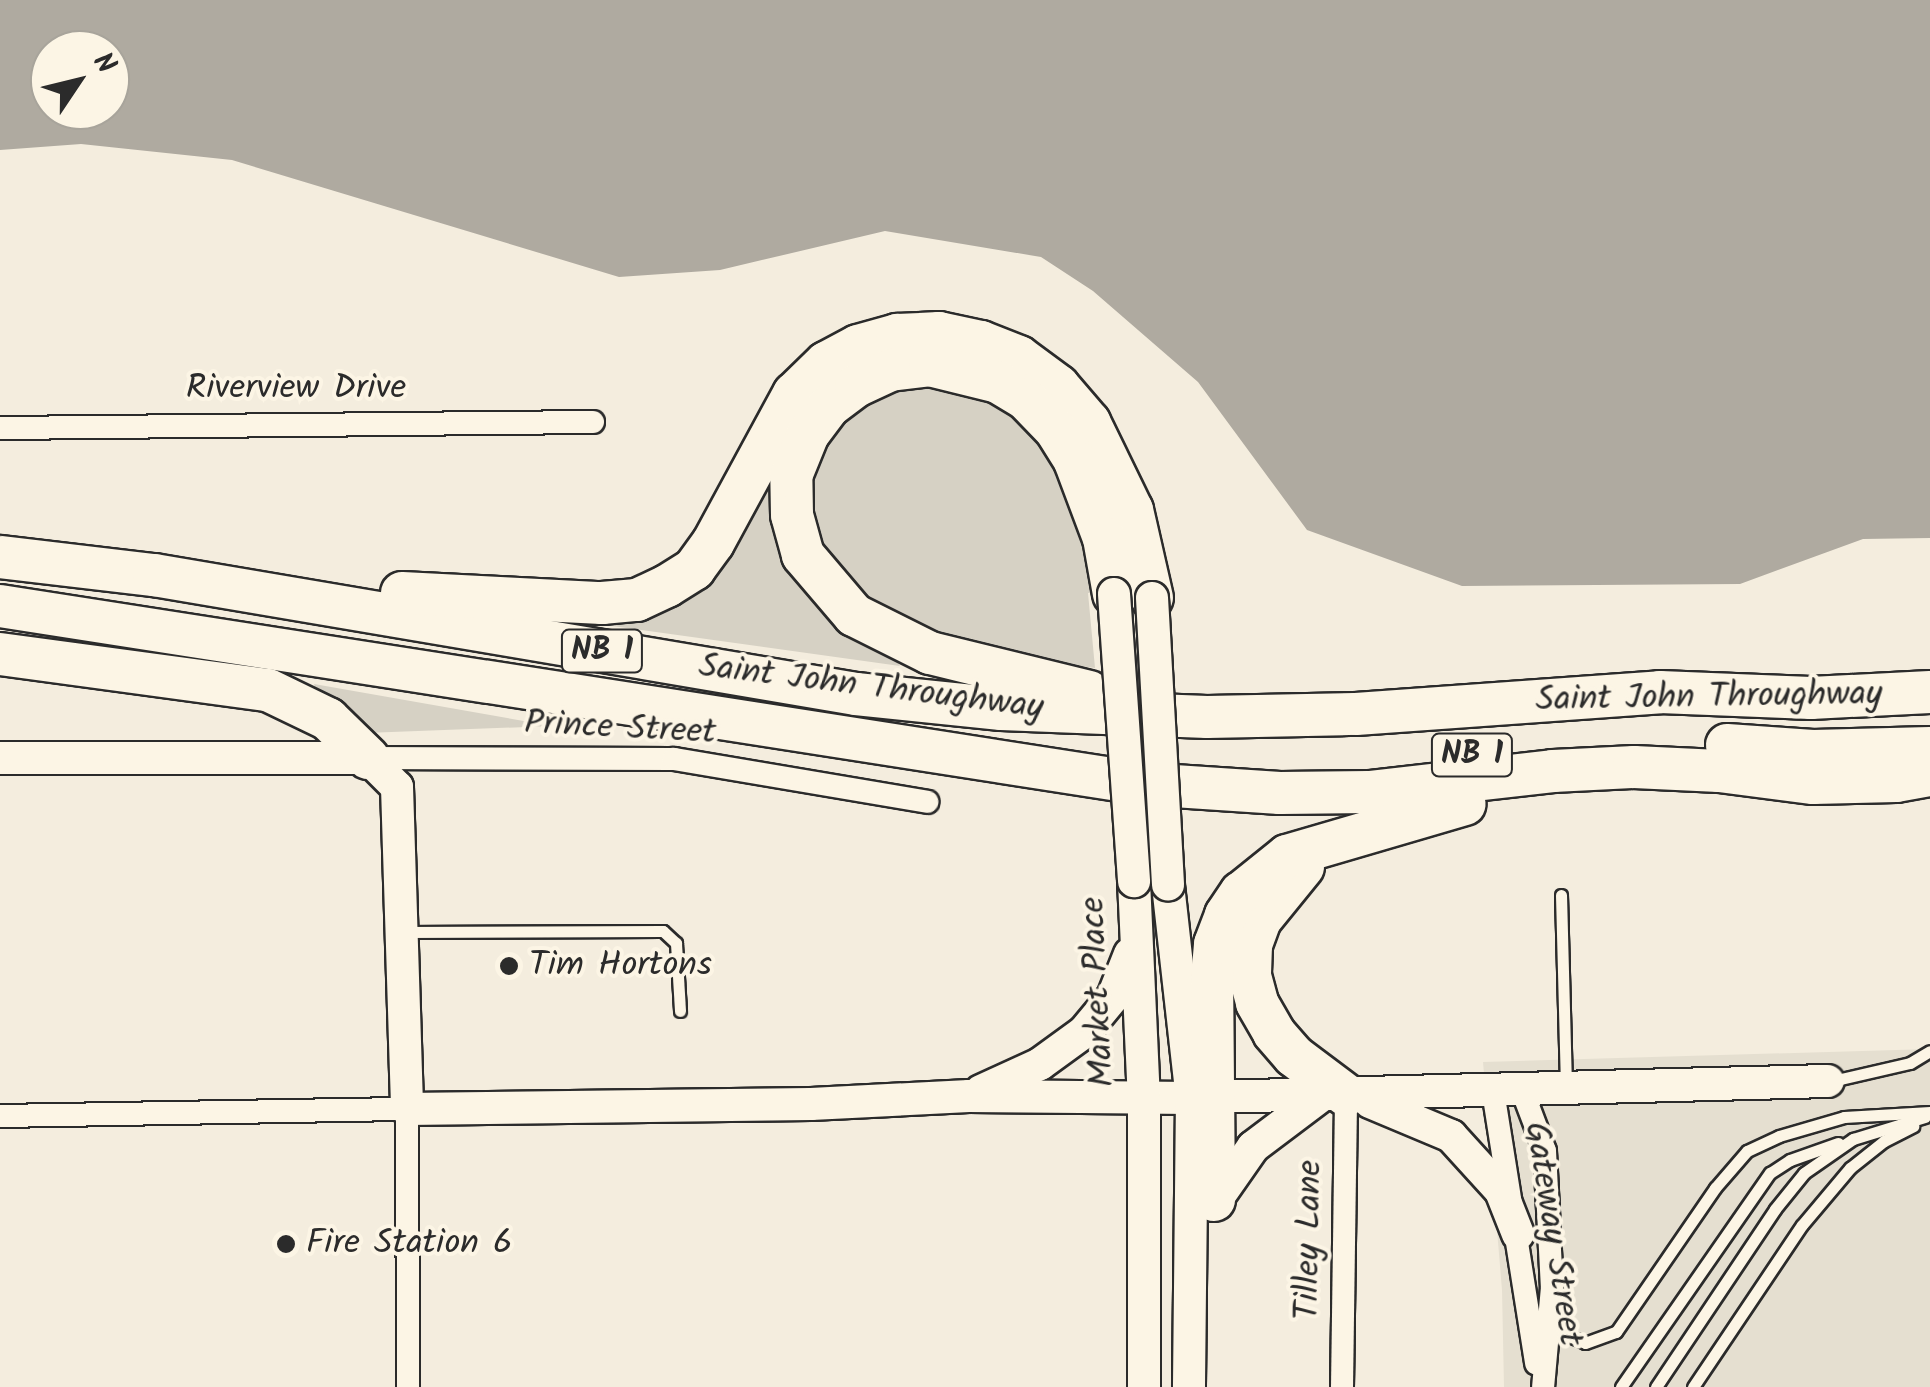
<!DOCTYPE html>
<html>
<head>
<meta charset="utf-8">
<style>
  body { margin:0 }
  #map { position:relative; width:1930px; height:1387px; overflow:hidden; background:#f4edde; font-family:Kalam,sans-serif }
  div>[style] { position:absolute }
  .built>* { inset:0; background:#e5dfd0 }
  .green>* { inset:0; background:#d6d1c4 }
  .water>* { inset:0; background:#afaaa0 }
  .roads { filter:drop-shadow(2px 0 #2b2b2b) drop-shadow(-2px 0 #2b2b2b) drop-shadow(0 2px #2b2b2b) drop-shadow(0 -2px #2b2b2b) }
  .lane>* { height:11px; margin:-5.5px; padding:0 5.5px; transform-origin:5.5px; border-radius:5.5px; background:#fcf5e5 }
  .street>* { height:22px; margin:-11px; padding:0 11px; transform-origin:11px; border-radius:11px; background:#fcf5e5 }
  .secondary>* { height:32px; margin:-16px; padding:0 16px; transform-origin:16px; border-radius:16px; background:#fcf5e5 }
  .highway>* { height:42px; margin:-21px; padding:0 21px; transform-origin:21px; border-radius:21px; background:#fcf5e5 }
  .bridges { filter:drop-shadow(2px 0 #2b2b2b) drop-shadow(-2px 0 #2b2b2b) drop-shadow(0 2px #2b2b2b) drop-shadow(0 -2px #2b2b2b) }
  .secondary-bridge>* { height:32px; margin:-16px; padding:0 16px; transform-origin:16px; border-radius:16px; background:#fcf5e5 }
  .dots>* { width:28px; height:28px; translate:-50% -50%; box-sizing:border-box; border:5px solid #fcf5e5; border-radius:50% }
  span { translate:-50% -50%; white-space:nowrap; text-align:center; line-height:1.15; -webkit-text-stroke:8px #fcf5e5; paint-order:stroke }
  .shield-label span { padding:2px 8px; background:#fcf5e5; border:2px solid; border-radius:8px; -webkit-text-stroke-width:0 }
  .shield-label { font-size:32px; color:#2b2b2b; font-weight:700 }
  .street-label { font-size:35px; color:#2b2b2b }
  .poi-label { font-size:35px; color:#2b2b2b }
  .left { translate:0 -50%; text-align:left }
  .north { position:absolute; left:30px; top:30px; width:100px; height:100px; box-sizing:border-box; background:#fcf5e5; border:2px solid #a8a49b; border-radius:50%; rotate:55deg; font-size:28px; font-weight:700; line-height:40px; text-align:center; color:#2b2b2b }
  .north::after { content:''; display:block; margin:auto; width:35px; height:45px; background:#2b2b2b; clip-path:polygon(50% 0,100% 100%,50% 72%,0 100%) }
</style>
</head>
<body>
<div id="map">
  <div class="built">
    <div style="clip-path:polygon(1930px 1049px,1930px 1387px,1504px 1387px,1502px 1290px,1483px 1062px)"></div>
  </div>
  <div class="green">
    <div style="clip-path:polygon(921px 383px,1003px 405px,1037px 436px,1065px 477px,1098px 593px,1088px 593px,1095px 668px,985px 653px,868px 606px,827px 559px,813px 518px,812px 490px,824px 449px,851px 413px,886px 393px)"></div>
    <div style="clip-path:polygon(770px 480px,780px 505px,900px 666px,591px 623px,649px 617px,701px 588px)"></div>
    <div style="clip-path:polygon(314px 684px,552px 726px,365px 733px,317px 695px)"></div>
  </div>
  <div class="water">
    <div style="clip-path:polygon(evenodd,0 0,1930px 0,1930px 538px,1863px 539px,1740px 584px,1462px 586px,1307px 530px,1198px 382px,1093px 291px,1041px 257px,885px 231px,720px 270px,619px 277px,232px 160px,81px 144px,0 150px,0 0,50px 50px,110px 50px,110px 110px,50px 110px,50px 50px)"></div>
  </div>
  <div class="roads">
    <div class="lane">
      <div style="left:1561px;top:895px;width:190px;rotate:88.5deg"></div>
      <div style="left:404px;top:932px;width:259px;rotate:-0.2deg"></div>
      <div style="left:663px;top:931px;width:18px;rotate:43deg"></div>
      <div style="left:676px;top:943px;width:68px;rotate:86.6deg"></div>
      <div style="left:1832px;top:1081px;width:80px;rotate:-13deg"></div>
      <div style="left:1910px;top:1063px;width:23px;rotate:-31deg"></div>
      <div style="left:1557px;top:1308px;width:25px;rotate:79deg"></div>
      <div style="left:1562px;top:1333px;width:25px;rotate:23deg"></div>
      <div style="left:1585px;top:1343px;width:33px;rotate:-20deg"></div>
      <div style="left:1616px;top:1332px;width:175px;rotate:-55.5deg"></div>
      <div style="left:1715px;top:1188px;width:49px;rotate:-49.1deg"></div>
      <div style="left:1747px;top:1151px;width:35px;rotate:-25deg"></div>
      <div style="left:1779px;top:1136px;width:68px;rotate:-16.3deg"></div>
      <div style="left:1844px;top:1117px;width:86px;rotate:-3.3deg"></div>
      <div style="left:1621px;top:1387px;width:261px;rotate:-55.2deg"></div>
      <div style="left:1770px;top:1173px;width:24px;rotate:-33deg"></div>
      <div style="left:1790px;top:1160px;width:51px;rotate:-19.5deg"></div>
      <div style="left:1656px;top:1387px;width:214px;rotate:-56.2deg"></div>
      <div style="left:1775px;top:1209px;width:46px;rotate:-51.1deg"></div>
      <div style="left:1804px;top:1173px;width:60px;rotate:-34.8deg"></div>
      <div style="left:1853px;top:1139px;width:75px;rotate:-17deg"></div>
      <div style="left:1693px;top:1387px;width:195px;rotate:-56.1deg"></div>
      <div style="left:1802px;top:1225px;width:75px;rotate:-49.9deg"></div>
      <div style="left:1850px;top:1168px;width:43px;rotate:-38.5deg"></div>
      <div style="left:1884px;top:1141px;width:33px;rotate:-27deg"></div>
    </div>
    <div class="street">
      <div style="left:0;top:428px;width:593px;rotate:-0.58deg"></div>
      <div style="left:368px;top:758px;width:306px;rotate:0.2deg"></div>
      <div style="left:674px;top:759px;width:257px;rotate:9.6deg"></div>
      <div style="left:1522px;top:1090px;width:65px;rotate:69.3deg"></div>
      <div style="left:1545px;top:1151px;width:136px;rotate:87.1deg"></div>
      <div style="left:1552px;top:1287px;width:100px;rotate:95.1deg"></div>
      <div style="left:1493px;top:1091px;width:276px;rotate:81deg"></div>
      <div style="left:0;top:1116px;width:407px;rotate:-1deg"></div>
      <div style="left:407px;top:1109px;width:278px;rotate:89.8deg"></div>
      <div style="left:1342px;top:1387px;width:292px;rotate:-89.2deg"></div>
    </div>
    <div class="secondary">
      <div style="left:0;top:758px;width:368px"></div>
      <div style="left:368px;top:758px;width:41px;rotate:45deg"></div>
      <div style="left:397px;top:787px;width:322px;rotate:88.2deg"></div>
      <div style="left:407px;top:1109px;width:404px;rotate:-0.7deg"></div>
      <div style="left:811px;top:1104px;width:158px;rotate:-2.9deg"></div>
      <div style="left:969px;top:1096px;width:223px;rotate:0.5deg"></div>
      <div style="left:1134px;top:881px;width:217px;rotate:87.4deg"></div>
      <div style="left:1144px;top:1098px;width:289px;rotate:90deg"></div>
      <div style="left:1168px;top:885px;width:214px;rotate:83.6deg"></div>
      <div style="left:1192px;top:1098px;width:289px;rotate:90.6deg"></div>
      <div style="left:981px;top:1091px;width:65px;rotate:-24.6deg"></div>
      <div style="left:1040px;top:1064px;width:54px;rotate:-36deg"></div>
      <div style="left:1084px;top:1032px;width:45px;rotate:-50.4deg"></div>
      <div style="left:1113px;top:997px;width:46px;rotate:-68.4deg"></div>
      <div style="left:1213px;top:1097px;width:615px;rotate:-1.49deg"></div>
      <div style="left:1370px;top:1102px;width:88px;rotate:22.8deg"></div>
      <div style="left:1451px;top:1136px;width:74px;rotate:47.7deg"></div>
      <div style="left:1501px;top:1191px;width:46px;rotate:68.4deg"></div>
      <div style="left:1214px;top:1203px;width:68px;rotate:-55.1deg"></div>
      <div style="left:1253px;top:1147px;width:86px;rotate:-37deg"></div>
    </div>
    <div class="highway">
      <div style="left:0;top:557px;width:155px;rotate:6.7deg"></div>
      <div style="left:154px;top:575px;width:712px;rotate:9.62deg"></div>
      <div style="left:856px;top:694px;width:146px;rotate:5.9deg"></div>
      <div style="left:1001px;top:709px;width:206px;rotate:2.2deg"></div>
      <div style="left:1207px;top:717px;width:149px;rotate:-1.2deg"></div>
      <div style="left:1356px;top:714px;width:305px;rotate:-4.1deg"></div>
      <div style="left:1660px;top:692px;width:151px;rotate:2.3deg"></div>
      <div style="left:1811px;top:698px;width:119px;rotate:-2.9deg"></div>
      <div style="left:402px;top:593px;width:200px;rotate:2.9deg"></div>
      <div style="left:602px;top:603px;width:35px;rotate:-5deg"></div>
      <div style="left:637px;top:600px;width:33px;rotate:-25deg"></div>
      <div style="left:667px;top:586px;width:32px;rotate:-32deg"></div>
      <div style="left:694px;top:569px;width:32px;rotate:-54deg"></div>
      <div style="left:713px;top:543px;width:170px;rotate:-61.5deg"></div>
      <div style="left:794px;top:394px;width:45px;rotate:-44.1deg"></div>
      <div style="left:826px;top:363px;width:36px;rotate:-28deg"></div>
      <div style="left:858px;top:346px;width:41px;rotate:-15.8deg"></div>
      <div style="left:897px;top:335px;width:42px;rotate:-2.7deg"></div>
      <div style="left:939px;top:333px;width:43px;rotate:12.1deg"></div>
      <div style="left:981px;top:342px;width:41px;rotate:21.5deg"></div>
      <div style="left:1019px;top:357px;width:49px;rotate:36.6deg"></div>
      <div style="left:1058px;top:386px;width:48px;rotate:49.3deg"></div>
      <div style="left:1089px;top:422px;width:98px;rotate:64deg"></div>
      <div style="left:1132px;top:510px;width:90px;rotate:77.2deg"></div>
      <div style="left:0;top:606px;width:1158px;rotate:8.84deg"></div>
      <div style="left:1144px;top:784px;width:136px;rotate:3.8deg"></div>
      <div style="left:1280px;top:793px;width:89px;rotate:-0.6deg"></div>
      <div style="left:1369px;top:792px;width:185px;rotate:-6.5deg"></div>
      <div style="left:1553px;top:771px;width:81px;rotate:-2.8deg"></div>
      <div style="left:1634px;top:767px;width:85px;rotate:2.7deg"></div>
      <div style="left:1719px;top:771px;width:95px;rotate:7.3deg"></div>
      <div style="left:1813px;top:783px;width:83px;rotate:-1.4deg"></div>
      <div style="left:1896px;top:781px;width:35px;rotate:-10deg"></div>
      <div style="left:0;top:654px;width:270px;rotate:7.7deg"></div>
      <div style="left:268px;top:690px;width:67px;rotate:25.8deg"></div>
      <div style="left:328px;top:719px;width:56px;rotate:44.3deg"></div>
      <div style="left:1089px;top:692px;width:164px;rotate:-166.2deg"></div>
      <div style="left:930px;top:653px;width:85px;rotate:-153.4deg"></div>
      <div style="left:854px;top:615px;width:79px;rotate:-130.4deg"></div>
      <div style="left:803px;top:555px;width:41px;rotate:-105.4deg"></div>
      <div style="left:792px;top:515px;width:39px;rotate:-91deg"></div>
      <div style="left:791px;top:476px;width:45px;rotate:-68deg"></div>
      <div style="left:808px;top:434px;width:34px;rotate:-53deg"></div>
      <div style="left:828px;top:407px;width:35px;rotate:-37deg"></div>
      <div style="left:856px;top:386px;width:38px;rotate:-25deg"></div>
      <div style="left:890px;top:370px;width:40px;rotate:-7.1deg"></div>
      <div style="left:930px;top:365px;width:70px;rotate:14deg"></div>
      <div style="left:998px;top:382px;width:33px;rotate:31deg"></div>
      <div style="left:1026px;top:399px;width:43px;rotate:45.9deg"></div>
      <div style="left:1056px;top:430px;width:36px;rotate:58deg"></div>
      <div style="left:1075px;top:461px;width:82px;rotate:69.4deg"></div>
      <div style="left:1104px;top:538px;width:57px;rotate:79.9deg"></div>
      <div style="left:1727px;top:745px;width:86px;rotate:4deg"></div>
      <div style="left:1813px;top:751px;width:117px;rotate:-1.5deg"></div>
      <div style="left:1303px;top:867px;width:68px;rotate:129.1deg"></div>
      <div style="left:1260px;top:920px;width:27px;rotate:110deg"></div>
      <div style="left:1251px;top:945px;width:31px;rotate:92deg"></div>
      <div style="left:1250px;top:976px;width:28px;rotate:75deg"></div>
      <div style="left:1257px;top:1003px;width:34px;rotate:60deg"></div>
      <div style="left:1274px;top:1033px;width:30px;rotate:49deg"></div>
      <div style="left:1294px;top:1056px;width:65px;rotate:36.9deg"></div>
      <div style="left:1214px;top:1200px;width:221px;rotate:-90.5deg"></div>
      <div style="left:1212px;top:979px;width:35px;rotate:-85deg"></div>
      <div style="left:1215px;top:944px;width:31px;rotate:-69deg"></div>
      <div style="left:1226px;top:915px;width:27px;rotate:-56deg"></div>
      <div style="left:1241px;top:893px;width:59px;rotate:-38.8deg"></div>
      <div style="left:1287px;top:856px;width:185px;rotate:-16.3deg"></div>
    </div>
  </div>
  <div class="bridges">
    <div class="secondary-bridge">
      <div style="left:1114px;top:594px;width:288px;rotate:86deg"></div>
      <div style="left:1152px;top:598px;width:287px;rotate:86.8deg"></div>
    </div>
  </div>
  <div class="dots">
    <div style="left:509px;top:966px;background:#2b2b2b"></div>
    <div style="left:286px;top:1244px;background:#2b2b2b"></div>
  </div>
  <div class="shield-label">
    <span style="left:602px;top:651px">NB 1</span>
    <span style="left:1472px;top:755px">NB 1</span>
  </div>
  <div class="street-label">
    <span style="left:296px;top:389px">Riverview Drive</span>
    <span style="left:871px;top:688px;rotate:7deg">Saint John Throughway</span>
    <span style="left:1709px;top:698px;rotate:-1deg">Saint John Throughway</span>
    <span style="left:620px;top:729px;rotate:3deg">Prince Street</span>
    <span style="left:1099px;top:992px;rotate:-93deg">Market Place</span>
    <span style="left:1552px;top:1234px;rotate:81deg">Gateway Street</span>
    <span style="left:1310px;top:1240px;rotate:-89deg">Tilley Lane</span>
  </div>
  <div class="poi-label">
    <span class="left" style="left:529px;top:966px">Tim Hortons</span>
    <span class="left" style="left:306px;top:1244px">Fire Station 6</span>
  </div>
  <div class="north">N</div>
</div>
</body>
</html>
